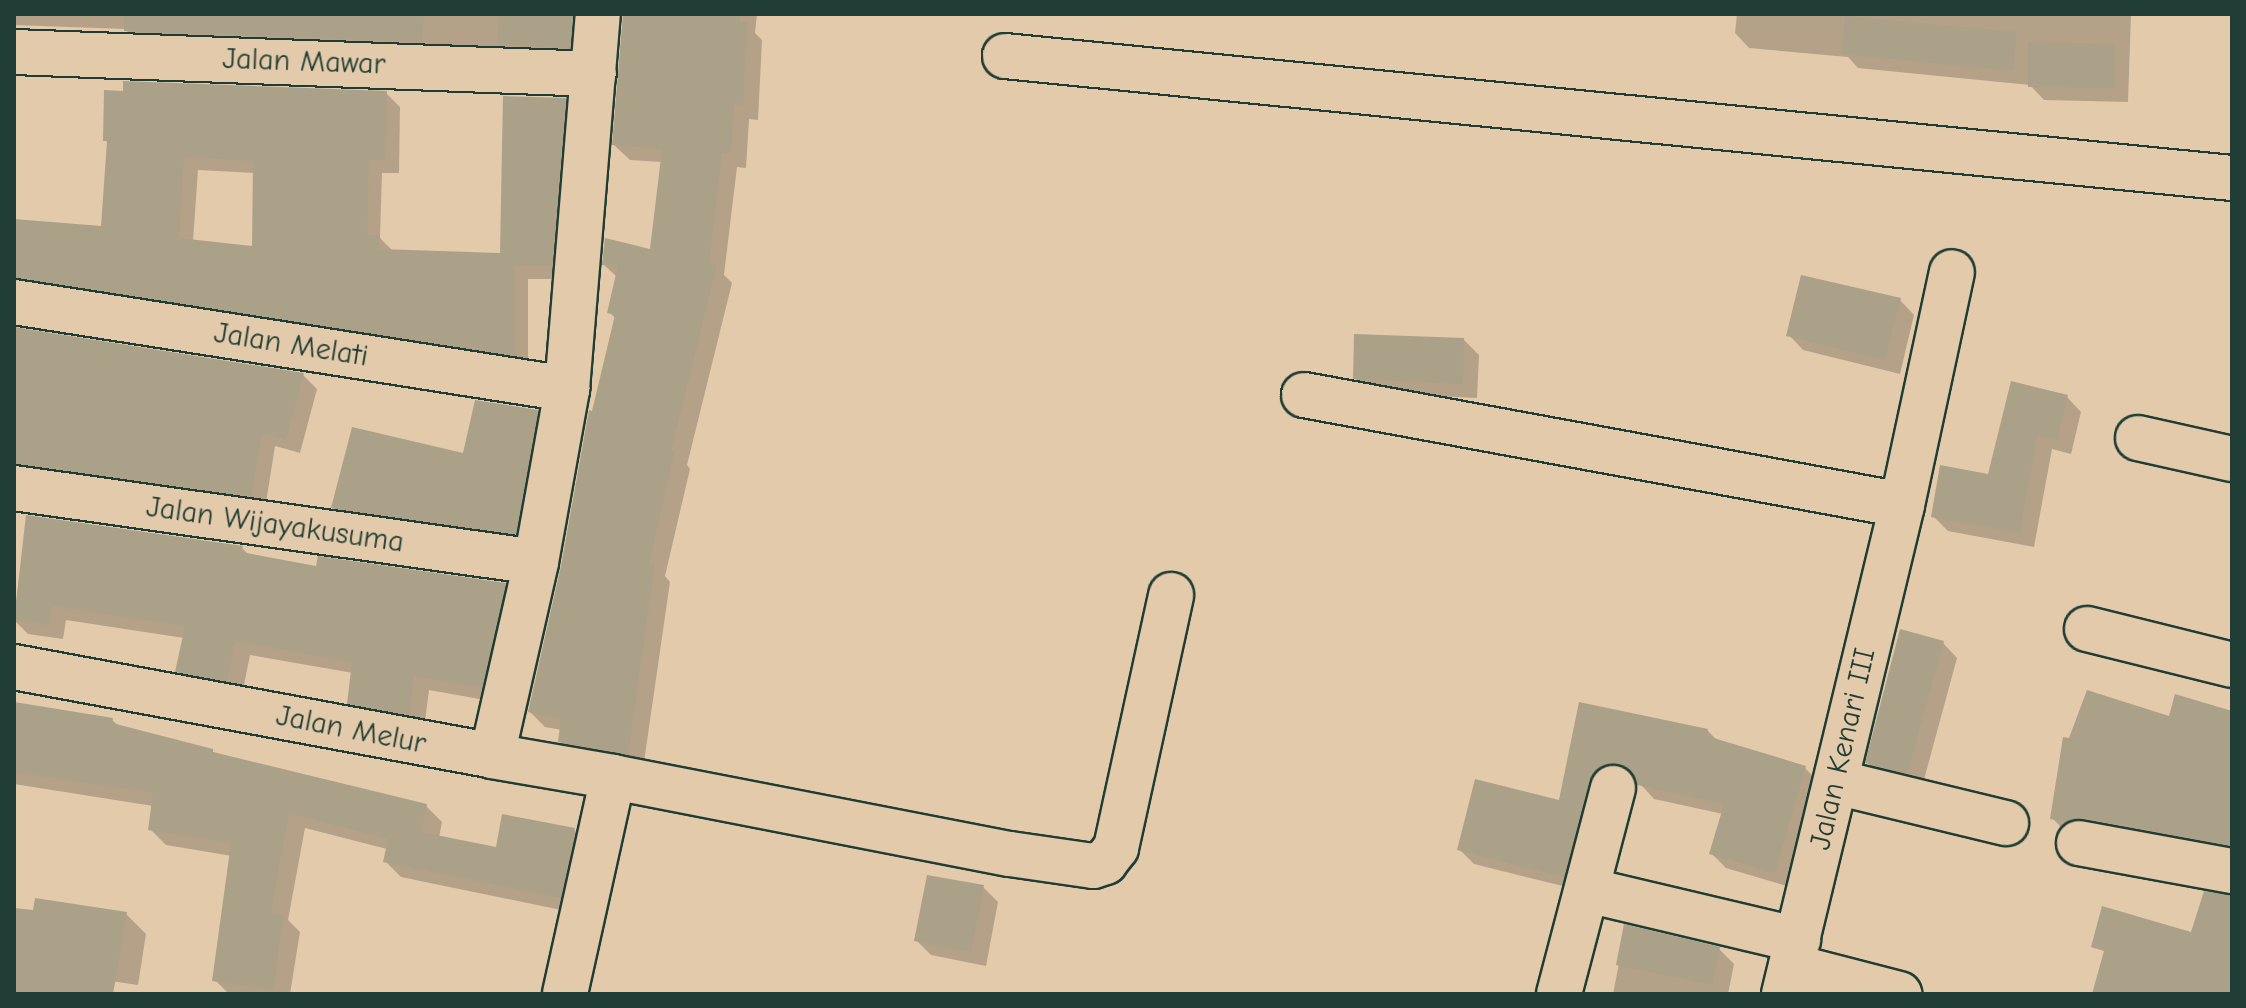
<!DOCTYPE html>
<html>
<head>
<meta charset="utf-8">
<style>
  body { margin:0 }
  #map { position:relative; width:2246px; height:1008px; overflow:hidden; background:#e3caab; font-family:"Comic Neue",sans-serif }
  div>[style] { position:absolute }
  .shadow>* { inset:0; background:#0003 }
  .building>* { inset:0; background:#aaa188 }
  .roads { filter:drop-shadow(2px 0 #1f3d34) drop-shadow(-2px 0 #1f3d34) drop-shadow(0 2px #1f3d34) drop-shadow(0 -2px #1f3d34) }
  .minor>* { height:44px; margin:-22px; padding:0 22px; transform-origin:22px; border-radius:22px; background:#e3caab }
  span { translate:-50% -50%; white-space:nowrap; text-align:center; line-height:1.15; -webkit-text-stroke:8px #e3caab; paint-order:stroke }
  .street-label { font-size:30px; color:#1f3d34 }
  .frame { position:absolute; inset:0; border:16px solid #1f3d34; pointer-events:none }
</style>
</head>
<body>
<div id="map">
  <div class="shadow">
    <div style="clip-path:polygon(14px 14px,594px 14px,585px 63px,515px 60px,503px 48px,142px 46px,125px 29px,14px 25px)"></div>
    <div style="clip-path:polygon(625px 14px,757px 14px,755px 33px,762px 40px,758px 120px,749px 119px,746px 168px,737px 167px,724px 275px,732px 283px,687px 465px,690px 469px,665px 576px,670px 582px,643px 769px,576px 757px,560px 741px,562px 730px,545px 727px,530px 712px,616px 319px,609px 312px,617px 277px,604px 265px,651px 252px,662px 162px,630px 160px,614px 145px)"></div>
    <div style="clip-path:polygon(1737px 14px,2131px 14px,2128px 102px,2044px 100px,2030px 85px,1858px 68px,1848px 57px,1749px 48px,1735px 33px)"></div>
    <div style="clip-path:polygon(evenodd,386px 93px,400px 107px,399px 173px,382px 173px,380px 238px,393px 251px,502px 255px,565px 100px,579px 114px,566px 279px,528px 279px,528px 369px,14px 296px,14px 215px,16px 220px,103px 228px,109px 143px,105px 140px,386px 93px,198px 170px,255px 173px,254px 248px,193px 241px,198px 170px)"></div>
    <div style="clip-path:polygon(1900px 300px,1914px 315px,1900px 374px,1803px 350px,1789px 335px)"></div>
    <div style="clip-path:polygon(14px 329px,303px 375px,317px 389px,300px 453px,275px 446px,265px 509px,14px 482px)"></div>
    <div style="clip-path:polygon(1464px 340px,1479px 355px,1477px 398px,1370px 393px,1355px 378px)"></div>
    <div style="clip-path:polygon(2067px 397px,2081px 412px,2071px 454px,2052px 449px,2034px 547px,1948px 531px,1933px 516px,1989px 477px)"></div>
    <div style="clip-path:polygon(537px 412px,552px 427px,530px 548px,348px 522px,333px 507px,464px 455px)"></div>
    <div style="clip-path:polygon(27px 517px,242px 548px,250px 556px,317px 568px,505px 585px,520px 600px,496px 702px,429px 690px,424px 729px,364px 718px,349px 703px,353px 673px,250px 655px,242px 695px,192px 686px,177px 671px,184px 638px,66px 620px,63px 639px,28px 634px,14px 620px)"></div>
    <div style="clip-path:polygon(1943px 643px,1957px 658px,1922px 787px,1883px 778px,1868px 763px)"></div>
    <div style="clip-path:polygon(14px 704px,112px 720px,120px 727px,212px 751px,217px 755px,426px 806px,442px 822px,439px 838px,497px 849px,574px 830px,590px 846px,576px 913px,401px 877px,385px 861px,387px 849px,305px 828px,288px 920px,300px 932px,290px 994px,229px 994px,215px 980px,232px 856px,166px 845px,150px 829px,153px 806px,14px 784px)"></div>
    <div style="clip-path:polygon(1580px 704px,1707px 730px,1718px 741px,1805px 768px,1820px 783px,1790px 887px,1726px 868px,1711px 853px,1723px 814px,1654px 799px,1635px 778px,1623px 778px,1579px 890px,1474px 864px,1459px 849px,1560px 803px)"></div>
    <div style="clip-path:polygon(2232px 713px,2232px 856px,2066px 832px,2052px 818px,2170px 719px)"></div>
    <div style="clip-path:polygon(983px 887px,998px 902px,986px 966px,931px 955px,916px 940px)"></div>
    <div style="clip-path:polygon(14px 910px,126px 914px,146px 934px,138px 985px,14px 967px)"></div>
    <div style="clip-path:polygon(1626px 927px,1719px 949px,1734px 964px,1728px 994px,1613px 994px)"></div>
  </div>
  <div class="building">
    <div style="clip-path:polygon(124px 14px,424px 14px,422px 42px,124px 31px)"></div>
    <div style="clip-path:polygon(499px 14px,573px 14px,570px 48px,497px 45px)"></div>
    <div style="clip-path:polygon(623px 14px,740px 14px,740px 22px,747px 22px,743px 105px,734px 104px,731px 153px,722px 153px,709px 263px,717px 265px,671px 450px,675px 451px,649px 563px,655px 564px,628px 754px,558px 742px,561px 718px,528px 712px,561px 566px,589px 410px,592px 411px,615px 315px,607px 313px,618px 265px,602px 265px,605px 238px,650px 249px,662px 149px,612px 145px)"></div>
    <div style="clip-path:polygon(1845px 16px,2017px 32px,2013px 71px,1842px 54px)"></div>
    <div style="clip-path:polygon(2028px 42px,2115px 44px,2114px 88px,2028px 87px)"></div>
    <div style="clip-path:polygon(evenodd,123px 81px,387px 91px,385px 160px,369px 160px,367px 235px,380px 235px,379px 249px,500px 253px,503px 96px,566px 98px,552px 266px,514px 266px,515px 356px,14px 278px,14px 219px,101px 226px,107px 141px,103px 141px,104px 90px,123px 91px,123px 81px,184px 157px,253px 161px,252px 246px,179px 238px,184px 157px)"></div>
    <div style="clip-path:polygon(1801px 275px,1901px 298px,1885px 360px,1786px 336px)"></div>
    <div style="clip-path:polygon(14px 327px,304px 373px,286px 440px,262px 433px,251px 496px,14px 464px)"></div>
    <div style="clip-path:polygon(1354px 334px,1464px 338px,1463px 384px,1353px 379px)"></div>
    <div style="clip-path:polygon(2011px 381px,2068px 395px,2057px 440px,2037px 436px,2020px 533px,1931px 517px,1940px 465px,1988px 474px)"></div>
    <div style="clip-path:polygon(475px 400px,538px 410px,516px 534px,331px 508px,352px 427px,463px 453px)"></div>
    <div style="clip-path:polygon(26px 515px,243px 546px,241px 552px,316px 566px,318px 556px,506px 583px,482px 688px,414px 676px,409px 715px,347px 704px,352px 662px,235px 641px,227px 681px,175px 672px,185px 626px,52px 606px,49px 625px,14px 620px)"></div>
    <div style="clip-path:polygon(1900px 629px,1944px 641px,1907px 774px,1865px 763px)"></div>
    <div style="clip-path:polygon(2087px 690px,2169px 716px,2175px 694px,2232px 711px,2232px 846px,2084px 818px,2067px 822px,2050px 819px,2063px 737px,2069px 738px)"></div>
    <div style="clip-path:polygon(14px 702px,113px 718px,112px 723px,213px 749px,213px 752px,427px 804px,421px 832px,496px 847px,502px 814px,575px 828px,561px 898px,383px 862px,388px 839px,289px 813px,271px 912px,284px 914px,273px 990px,212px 981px,231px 843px,148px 830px,153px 793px,14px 772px)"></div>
    <div style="clip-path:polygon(1579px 702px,1708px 729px,1707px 736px,1806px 766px,1775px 873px,1709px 854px,1724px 804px,1637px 785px,1631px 771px,1619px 764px,1607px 764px,1596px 770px,1589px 781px,1564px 877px,1457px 850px,1475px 779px,1559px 800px)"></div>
    <div style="clip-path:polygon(927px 875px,984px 885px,971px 952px,914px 941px)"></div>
    <div style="clip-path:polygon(2204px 891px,2232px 895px,2232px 994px,2092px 994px,2104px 951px,2091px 947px,2102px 906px,2191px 932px)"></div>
    <div style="clip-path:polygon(35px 898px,127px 912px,113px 994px,14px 994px,14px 908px,33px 910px)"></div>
    <div style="clip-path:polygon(1624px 924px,1720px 947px,1712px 985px,1616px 965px)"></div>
  </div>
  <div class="roads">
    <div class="minor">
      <div style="left:14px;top:52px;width:580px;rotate:2.17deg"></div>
      <div style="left:1005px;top:56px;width:1233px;rotate:5.68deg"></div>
      <div style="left:14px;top:302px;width:560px;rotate:8.94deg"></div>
      <div style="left:1304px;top:395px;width:608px;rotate:10.42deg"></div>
      <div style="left:2138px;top:438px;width:96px;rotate:12.6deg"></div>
      <div style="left:14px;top:488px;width:527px;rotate:8.07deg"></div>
      <div style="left:2087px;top:629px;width:149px;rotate:13.9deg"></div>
      <div style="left:14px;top:667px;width:486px;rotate:10.5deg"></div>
      <div style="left:492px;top:756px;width:199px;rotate:-77.2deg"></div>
      <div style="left:536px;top:562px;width:176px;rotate:-79.8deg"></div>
      <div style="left:567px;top:389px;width:376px;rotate:-85.3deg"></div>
      <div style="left:492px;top:756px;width:123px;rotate:9.8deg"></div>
      <div style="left:613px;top:777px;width:222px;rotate:102.5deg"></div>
      <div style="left:613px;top:777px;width:404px;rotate:11deg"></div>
      <div style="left:1010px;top:854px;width:84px;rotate:8.2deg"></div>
      <div style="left:1093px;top:866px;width:13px;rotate:-18deg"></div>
      <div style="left:1105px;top:862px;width:18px;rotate:-52deg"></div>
      <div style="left:1116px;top:848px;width:259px;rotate:-77.7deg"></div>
      <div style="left:1836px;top:782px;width:175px;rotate:13.6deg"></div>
      <div style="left:2079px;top:843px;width:156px;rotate:10.4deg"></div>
      <div style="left:1587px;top:890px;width:217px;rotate:13.3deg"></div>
      <div style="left:1791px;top:966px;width:112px;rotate:14.5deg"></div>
      <div style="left:1559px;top:994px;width:213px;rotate:-75.3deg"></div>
      <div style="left:1784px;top:994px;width:503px;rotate:-76.43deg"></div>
      <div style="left:1902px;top:505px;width:238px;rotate:-77.9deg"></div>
    </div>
  </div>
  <div class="street-label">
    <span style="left:304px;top:62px;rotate:2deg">Jalan Mawar</span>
    <span style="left:291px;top:345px;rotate:9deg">Jalan Melati</span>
    <span style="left:275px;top:525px;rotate:8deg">Jalan Wijayakusuma</span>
    <span style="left:351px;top:730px;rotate:11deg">Jalan Melur</span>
    <span style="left:1843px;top:749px;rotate:-77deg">Jalan Kenari III</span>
  </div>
  <div class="frame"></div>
</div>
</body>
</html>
